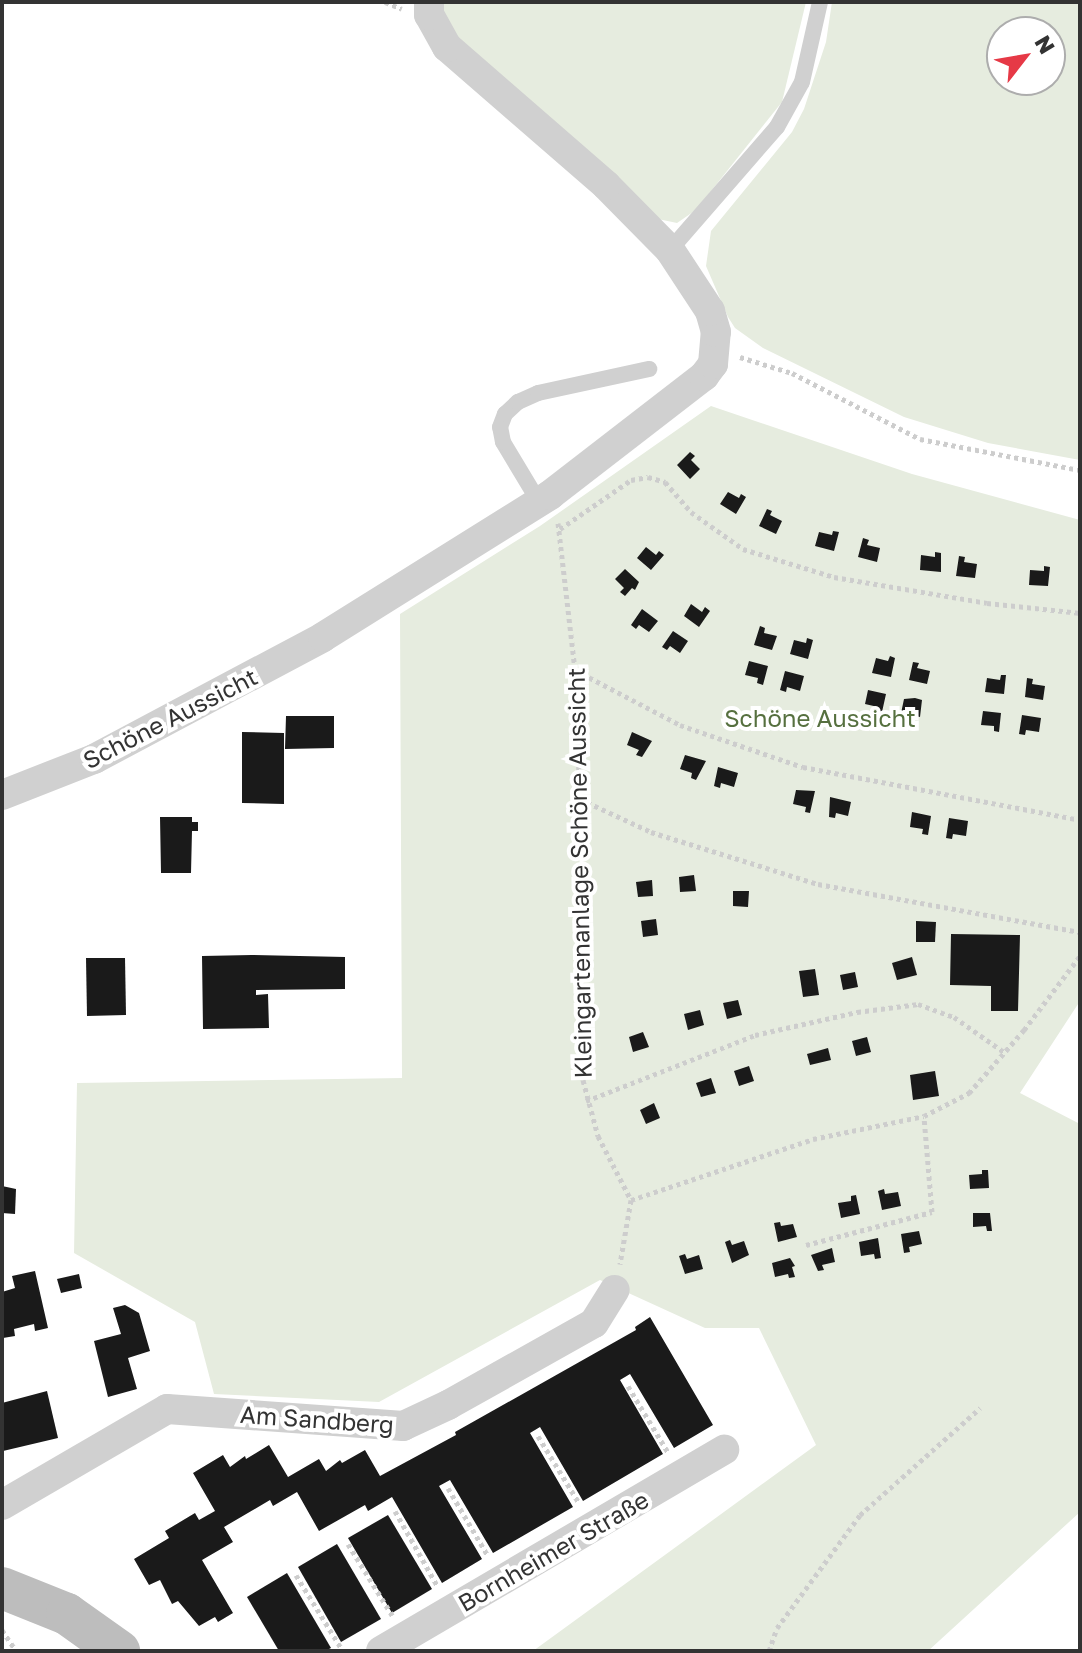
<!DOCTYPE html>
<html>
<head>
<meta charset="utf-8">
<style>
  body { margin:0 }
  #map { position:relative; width:1082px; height:1653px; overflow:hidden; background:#fff; font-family:"Golos Text",sans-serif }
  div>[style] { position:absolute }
  .green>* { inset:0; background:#e6ecdf }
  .building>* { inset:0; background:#1a1a1a }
  .path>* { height:5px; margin-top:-2.5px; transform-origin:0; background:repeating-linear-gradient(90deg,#cdcdcd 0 4px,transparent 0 8px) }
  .lane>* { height:16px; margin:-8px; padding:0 8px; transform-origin:8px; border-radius:8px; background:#d0d0d0 }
  .street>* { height:30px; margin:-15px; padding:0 15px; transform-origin:15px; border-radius:15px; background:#d0d0d0 }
  .secondary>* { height:42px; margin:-21px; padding:0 21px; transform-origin:21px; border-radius:21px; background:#bdbdbd }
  span { translate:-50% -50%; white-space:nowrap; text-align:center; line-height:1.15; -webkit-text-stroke:8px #fff; paint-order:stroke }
  .street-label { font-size:24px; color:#333 }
  .park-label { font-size:24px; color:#56703f }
  .frame { position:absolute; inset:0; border:4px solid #333; pointer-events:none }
  .north { position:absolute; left:986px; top:16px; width:80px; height:80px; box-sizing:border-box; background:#fff; border:2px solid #adadad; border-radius:50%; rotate:59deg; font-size:22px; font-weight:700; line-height:32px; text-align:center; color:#333 }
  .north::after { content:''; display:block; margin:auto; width:28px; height:36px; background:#e63946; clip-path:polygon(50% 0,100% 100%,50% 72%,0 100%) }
</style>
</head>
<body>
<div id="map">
  <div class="green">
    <div style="clip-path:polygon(443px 2px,806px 2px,782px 102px,696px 210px,677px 223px,658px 219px,467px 53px,443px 15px)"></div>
    <div style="clip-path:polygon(evenodd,832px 2px,1080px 2px,1080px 460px,988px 443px,904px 417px,763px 348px,735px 328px,728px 317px,706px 266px,711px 231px,792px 132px,804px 109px,826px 42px,832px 2px,1002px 32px,1050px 32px,1050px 80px,1002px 80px,1002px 32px)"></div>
    <div style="clip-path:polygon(711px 406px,912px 474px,1080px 520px,1080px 1001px,1020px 1093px,1080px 1124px,1080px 1512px,928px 1651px,533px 1651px,816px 1445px,759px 1328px,705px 1328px,600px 1280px,379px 1402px,214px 1394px,195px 1322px,74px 1253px,77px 1083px,402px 1078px,400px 614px,540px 526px)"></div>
  </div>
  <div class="building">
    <div style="clip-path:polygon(690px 452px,695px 456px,691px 460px,700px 469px,690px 479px,677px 465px)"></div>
    <div style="clip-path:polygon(728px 492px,739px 498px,741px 494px,746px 497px,736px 514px,720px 504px)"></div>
    <div style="clip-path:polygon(767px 509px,772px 511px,770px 515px,782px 521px,776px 534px,759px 526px)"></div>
    <div style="clip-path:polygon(833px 531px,839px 532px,834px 551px,815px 546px,819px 532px,832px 535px)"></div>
    <div style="clip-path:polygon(863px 538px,869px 540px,867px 545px,880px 548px,877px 562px,858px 557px)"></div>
    <div style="clip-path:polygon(646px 547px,656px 555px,659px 551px,664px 555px,651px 570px,637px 558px)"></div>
    <div style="clip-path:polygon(935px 552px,941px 553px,941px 572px,920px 570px,921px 555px,935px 557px)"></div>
    <div style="clip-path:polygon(959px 556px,965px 557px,964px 562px,977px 564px,975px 578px,956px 576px)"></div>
    <div style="clip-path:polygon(1044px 566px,1050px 567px,1048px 586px,1029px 585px,1030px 570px,1044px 571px)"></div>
    <div style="clip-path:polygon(625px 569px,639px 582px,635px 590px,632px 588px,625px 596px,620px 592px,624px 588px,615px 579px)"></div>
    <div style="clip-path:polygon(691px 604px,702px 612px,705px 607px,710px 611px,699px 627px,684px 616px)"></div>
    <div style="clip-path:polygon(642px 609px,658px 621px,649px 632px,639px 625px,636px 629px,631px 625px)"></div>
    <div style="clip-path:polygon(760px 626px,765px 628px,764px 633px,777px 636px,772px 650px,754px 645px)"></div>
    <div style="clip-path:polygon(673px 631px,688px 641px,680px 653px,670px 646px,667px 650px,662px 647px)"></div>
    <div style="clip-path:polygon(807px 638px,813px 640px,808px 659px,790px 654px,794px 640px,806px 643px)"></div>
    <div style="clip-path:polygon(890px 656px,895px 658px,891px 677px,872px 673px,876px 658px,888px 661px)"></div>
    <div style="clip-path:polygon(749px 661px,768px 666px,763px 685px,757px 683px,758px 678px,745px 675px)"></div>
    <div style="clip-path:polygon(913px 662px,919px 663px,917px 668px,930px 671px,927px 684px,909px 680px)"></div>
    <div style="clip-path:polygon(785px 671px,804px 676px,800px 691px,787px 687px,786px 692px,780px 690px)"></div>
    <div style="clip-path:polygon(1001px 675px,1006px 675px,1004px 694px,985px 692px,987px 678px,1000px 680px)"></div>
    <div style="clip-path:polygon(1027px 678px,1033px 679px,1032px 684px,1045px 686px,1043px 700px,1025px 697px)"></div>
    <div style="clip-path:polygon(868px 690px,886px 694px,882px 712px,877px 711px,878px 707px,865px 704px)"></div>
    <div style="clip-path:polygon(915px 698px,922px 700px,920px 717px,907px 714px,906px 719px,900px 718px,904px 699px)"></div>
    <div style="clip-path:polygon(983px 711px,1001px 713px,999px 732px,994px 731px,994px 726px,981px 725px)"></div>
    <div style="clip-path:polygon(1022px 715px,1041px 718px,1039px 732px,1026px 730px,1025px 735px,1019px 734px)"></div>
    <div style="clip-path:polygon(286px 716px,334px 716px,334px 748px,285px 749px)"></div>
    <div style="clip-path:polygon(242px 732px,284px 733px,284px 804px,242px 803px)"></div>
    <div style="clip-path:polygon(632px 732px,652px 741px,642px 757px,636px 755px,639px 750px,627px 745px)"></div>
    <div style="clip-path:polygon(685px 755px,706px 761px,696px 780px,691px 778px,692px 773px,680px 769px)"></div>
    <div style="clip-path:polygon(718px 767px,738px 773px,734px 787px,721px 783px,720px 788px,714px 786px)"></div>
    <div style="clip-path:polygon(796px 790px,815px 791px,810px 813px,805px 812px,806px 807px,793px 804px)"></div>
    <div style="clip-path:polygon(830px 797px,851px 802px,848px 816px,836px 813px,835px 818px,829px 817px)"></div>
    <div style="clip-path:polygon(912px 812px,931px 816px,928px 835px,922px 834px,923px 829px,910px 827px)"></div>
    <div style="clip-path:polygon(160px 817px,192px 817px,192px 822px,198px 822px,198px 831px,192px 831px,191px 873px,161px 873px)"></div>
    <div style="clip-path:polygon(949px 818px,968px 821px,966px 836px,953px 834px,952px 839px,946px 838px)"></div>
    <div style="clip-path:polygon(694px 875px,696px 891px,680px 892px,679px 877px)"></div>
    <div style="clip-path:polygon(652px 880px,653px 896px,638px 897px,636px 882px)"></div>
    <div style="clip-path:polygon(733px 891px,749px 891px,748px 907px,733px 906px)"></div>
    <div style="clip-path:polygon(656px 919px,658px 935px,643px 937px,641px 921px)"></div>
    <div style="clip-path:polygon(916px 921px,936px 922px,935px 942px,916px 942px)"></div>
    <div style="clip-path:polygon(951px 934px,1020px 935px,1018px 1011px,991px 1011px,991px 986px,950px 985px)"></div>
    <div style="clip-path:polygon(252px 955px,345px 957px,345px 989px,256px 990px,256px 995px,268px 994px,269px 1028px,203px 1029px,202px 956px)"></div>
    <div style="clip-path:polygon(912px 957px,917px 975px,897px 980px,892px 963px)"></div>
    <div style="clip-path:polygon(86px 958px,125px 958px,126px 1015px,87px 1016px)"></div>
    <div style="clip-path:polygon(815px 969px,819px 995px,803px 997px,799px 971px)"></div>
    <div style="clip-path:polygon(855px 972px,858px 987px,843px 990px,840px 975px)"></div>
    <div style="clip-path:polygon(738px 1000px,742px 1015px,727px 1019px,723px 1003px)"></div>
    <div style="clip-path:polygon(700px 1010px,704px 1025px,688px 1030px,684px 1014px)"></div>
    <div style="clip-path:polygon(643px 1032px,649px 1047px,633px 1052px,629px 1037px)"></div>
    <div style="clip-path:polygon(867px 1037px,871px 1052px,856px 1056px,852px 1041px)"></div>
    <div style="clip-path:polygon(828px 1048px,831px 1060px,810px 1065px,807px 1054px)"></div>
    <div style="clip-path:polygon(749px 1066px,754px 1081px,739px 1086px,734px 1071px)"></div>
    <div style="clip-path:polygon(935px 1071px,939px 1096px,913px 1100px,910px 1075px)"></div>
    <div style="clip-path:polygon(711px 1078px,716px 1093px,701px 1097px,696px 1083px)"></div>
    <div style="clip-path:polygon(654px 1103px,660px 1118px,646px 1124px,640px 1110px)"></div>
    <div style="clip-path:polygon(982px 1170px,988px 1170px,989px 1188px,970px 1189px,969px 1175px,982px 1174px)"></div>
    <div style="clip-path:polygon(2px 1186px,16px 1189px,15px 1214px,2px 1213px)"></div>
    <div style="clip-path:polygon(884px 1189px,885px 1194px,898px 1192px,901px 1206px,882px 1210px,878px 1191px)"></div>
    <div style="clip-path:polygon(856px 1195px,860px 1214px,841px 1218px,838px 1203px,851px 1201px,851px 1196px)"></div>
    <div style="clip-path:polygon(973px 1213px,990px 1213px,992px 1231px,987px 1231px,986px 1226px,973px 1227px)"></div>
    <div style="clip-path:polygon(780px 1222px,781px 1226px,793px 1224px,797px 1237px,778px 1242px,774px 1223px)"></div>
    <div style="clip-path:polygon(919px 1231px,922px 1244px,909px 1247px,910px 1252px,904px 1253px,901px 1234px)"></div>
    <div style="clip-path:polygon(878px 1238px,881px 1258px,875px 1259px,874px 1254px,861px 1256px,859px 1242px)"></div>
    <div style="clip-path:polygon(730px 1240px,732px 1245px,744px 1241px,749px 1255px,732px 1263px,725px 1242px)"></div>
    <div style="clip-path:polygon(832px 1248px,835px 1262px,822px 1265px,824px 1270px,818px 1271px,811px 1255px)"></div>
    <div style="clip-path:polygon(685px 1254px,687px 1259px,699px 1255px,703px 1269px,685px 1274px,679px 1256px)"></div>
    <div style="clip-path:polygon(790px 1258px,795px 1266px,792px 1267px,795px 1277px,789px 1278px,788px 1274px,775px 1277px,772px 1263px)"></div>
    <div style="clip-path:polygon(35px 1271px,48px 1328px,35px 1331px,34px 1324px,14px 1329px,15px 1336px,3px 1338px,2px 1292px,15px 1288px,12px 1276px)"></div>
    <div style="clip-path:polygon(79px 1274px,82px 1288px,61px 1293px,57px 1279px)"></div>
    <div style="clip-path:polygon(125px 1305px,139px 1313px,150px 1351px,128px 1358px,137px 1389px,108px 1397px,94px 1341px,121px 1334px,113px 1308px)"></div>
    <div style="clip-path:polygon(650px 1317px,713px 1425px,674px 1448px,630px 1374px,620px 1380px,663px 1454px,583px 1501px,540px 1427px,530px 1433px,573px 1507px,493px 1553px,450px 1480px,439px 1486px,482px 1559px,442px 1583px,392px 1497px,368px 1511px,365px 1505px,319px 1531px,297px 1492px,273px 1506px,270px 1500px,224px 1527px,233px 1542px,202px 1560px,233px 1613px,218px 1622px,215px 1617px,199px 1626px,178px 1601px,172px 1604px,160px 1580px,149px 1585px,134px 1559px,169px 1538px,165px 1531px,195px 1513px,199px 1520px,215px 1511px,193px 1473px,223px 1455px,230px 1467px,245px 1456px,246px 1459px,269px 1445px,288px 1477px,319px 1459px,326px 1471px,340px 1460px,342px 1463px,365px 1450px,380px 1476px,456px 1435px,455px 1432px,636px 1330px,635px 1327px)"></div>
    <div style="clip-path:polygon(47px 1391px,58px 1438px,3px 1451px,2px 1403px)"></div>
    <div style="clip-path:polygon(388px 1515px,432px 1589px,392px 1613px,348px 1538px)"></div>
    <div style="clip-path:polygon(337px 1544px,381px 1619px,341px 1642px,298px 1567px)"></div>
    <div style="clip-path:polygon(287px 1573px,331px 1648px,325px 1651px,279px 1651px,247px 1597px)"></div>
  </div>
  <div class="path">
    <div style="left:385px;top:2px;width:18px;rotate:22deg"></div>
    <div style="left:740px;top:357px;width:54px;rotate:17.1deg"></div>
    <div style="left:792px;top:373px;width:144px;rotate:27.3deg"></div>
    <div style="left:920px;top:439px;width:163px;rotate:11deg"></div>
    <div style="left:558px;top:523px;width:148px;rotate:83.4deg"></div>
    <div style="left:575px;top:670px;width:129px;rotate:87.8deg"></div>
    <div style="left:580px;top:799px;width:281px;rotate:89.4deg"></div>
    <div style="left:583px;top:1080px;width:58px;rotate:75deg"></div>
    <div style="left:598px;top:1136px;width:72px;rotate:62.7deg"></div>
    <div style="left:631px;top:1200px;width:65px;rotate:99.8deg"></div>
    <div style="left:560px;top:529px;width:86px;rotate:-34.6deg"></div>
    <div style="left:631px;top:480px;width:17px;rotate:-10deg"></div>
    <div style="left:648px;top:477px;width:18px;rotate:16deg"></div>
    <div style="left:665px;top:482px;width:40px;rotate:49deg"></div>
    <div style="left:691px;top:512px;width:64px;rotate:35.4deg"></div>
    <div style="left:743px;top:549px;width:95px;rotate:17.1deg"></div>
    <div style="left:834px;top:577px;width:155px;rotate:9.6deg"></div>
    <div style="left:987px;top:603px;width:94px;rotate:6.1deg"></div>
    <div style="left:575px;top:670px;width:119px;rotate:27.6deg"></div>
    <div style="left:680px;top:725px;width:130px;rotate:18.9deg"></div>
    <div style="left:803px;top:767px;width:282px;rotate:10.8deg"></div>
    <div style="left:580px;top:799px;width:78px;rotate:24.9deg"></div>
    <div style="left:651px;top:832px;width:175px;rotate:17.3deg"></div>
    <div style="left:818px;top:884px;width:266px;rotate:10.4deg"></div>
    <div style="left:586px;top:1101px;width:181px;rotate:-21.3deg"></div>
    <div style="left:755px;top:1035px;width:105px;rotate:-12.7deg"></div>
    <div style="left:857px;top:1012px;width:62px;rotate:-7.5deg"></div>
    <div style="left:918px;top:1004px;width:38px;rotate:20deg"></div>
    <div style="left:954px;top:1017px;width:61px;rotate:35deg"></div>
    <div style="left:631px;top:1200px;width:192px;rotate:-18.5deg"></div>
    <div style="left:813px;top:1139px;width:113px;rotate:-11.7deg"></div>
    <div style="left:924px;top:1116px;width:51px;rotate:-27.1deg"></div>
    <div style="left:969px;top:1093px;width:84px;rotate:-48.9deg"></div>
    <div style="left:1024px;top:1030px;width:93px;rotate:-52.9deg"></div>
    <div style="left:806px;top:1245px;width:130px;rotate:-14.7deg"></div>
    <div style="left:932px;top:1212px;width:96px;rotate:-94.8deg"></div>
    <div style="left:628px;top:1386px;width:79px;rotate:58.9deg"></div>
    <div style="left:538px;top:1436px;width:79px;rotate:58.5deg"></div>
    <div style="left:448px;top:1488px;width:79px;rotate:59.5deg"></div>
    <div style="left:395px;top:1511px;width:87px;rotate:60.5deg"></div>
    <div style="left:348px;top:1544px;width:84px;rotate:58.2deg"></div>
    <div style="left:296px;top:1575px;width:89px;rotate:58.3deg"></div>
    <div style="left:2px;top:1630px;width:25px;rotate:56deg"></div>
    <div style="left:769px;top:1651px;width:24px;rotate:-71deg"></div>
    <div style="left:777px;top:1628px;width:140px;rotate:-53.7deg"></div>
    <div style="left:860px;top:1515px;width:161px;rotate:-41.7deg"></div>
  </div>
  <div class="lane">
    <div style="left:670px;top:250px;width:163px;rotate:-49deg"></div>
    <div style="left:777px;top:127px;width:51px;rotate:-60.9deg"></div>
    <div style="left:802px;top:82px;width:82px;rotate:-77.3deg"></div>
    <div style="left:539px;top:502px;width:70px;rotate:-121deg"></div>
    <div style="left:503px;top:442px;width:15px;rotate:-101deg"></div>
    <div style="left:500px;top:427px;width:14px;rotate:-69deg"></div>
    <div style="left:505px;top:414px;width:18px;rotate:-43deg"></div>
    <div style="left:518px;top:402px;width:22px;rotate:-24deg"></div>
    <div style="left:538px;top:393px;width:114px;rotate:-12.2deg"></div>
  </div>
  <div class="street">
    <div style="left:2px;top:795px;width:99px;rotate:-21.4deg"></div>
    <div style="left:94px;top:759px;width:259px;rotate:-28deg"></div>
    <div style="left:323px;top:637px;width:268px;rotate:-32deg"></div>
    <div style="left:550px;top:495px;width:195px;rotate:-37.7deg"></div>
    <div style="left:704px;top:376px;width:15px;rotate:-53deg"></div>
    <div style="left:713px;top:364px;width:32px;rotate:-85deg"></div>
    <div style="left:716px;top:332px;width:22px;rotate:-106deg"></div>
    <div style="left:710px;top:311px;width:73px;rotate:-123.3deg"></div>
    <div style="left:670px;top:250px;width:91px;rotate:-134.6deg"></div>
    <div style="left:606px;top:185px;width:211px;rotate:-139deg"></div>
    <div style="left:447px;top:47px;width:37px;rotate:-119deg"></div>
    <div style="left:429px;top:15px;width:13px;rotate:-90deg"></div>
    <div style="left:2px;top:1505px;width:191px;rotate:-30.2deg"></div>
    <div style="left:167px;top:1409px;width:237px;rotate:4.1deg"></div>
    <div style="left:403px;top:1426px;width:50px;rotate:-25deg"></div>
    <div style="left:448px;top:1405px;width:167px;rotate:-29.3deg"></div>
    <div style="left:594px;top:1323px;width:39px;rotate:-58deg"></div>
    <div style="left:381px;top:1651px;width:398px;rotate:-30.4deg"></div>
  </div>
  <div class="secondary">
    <div style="left:2px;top:1588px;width:70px;rotate:21.8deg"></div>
    <div style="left:67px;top:1614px;width:64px;rotate:35.4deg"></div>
  </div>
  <div class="street-label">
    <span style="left:170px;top:718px;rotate:-27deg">Schöne Aussicht</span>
    <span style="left:579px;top:873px;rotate:-91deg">Kleingartenanlage Schöne Aussicht</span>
    <span style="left:317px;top:1419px;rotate:4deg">Am Sandberg</span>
    <span style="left:553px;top:1551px;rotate:-30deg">Bornheimer Straße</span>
  </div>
  <div class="park-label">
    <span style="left:820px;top:718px">Schöne Aussicht</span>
  </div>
  <div class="frame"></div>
  <div class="north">N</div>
</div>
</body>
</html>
